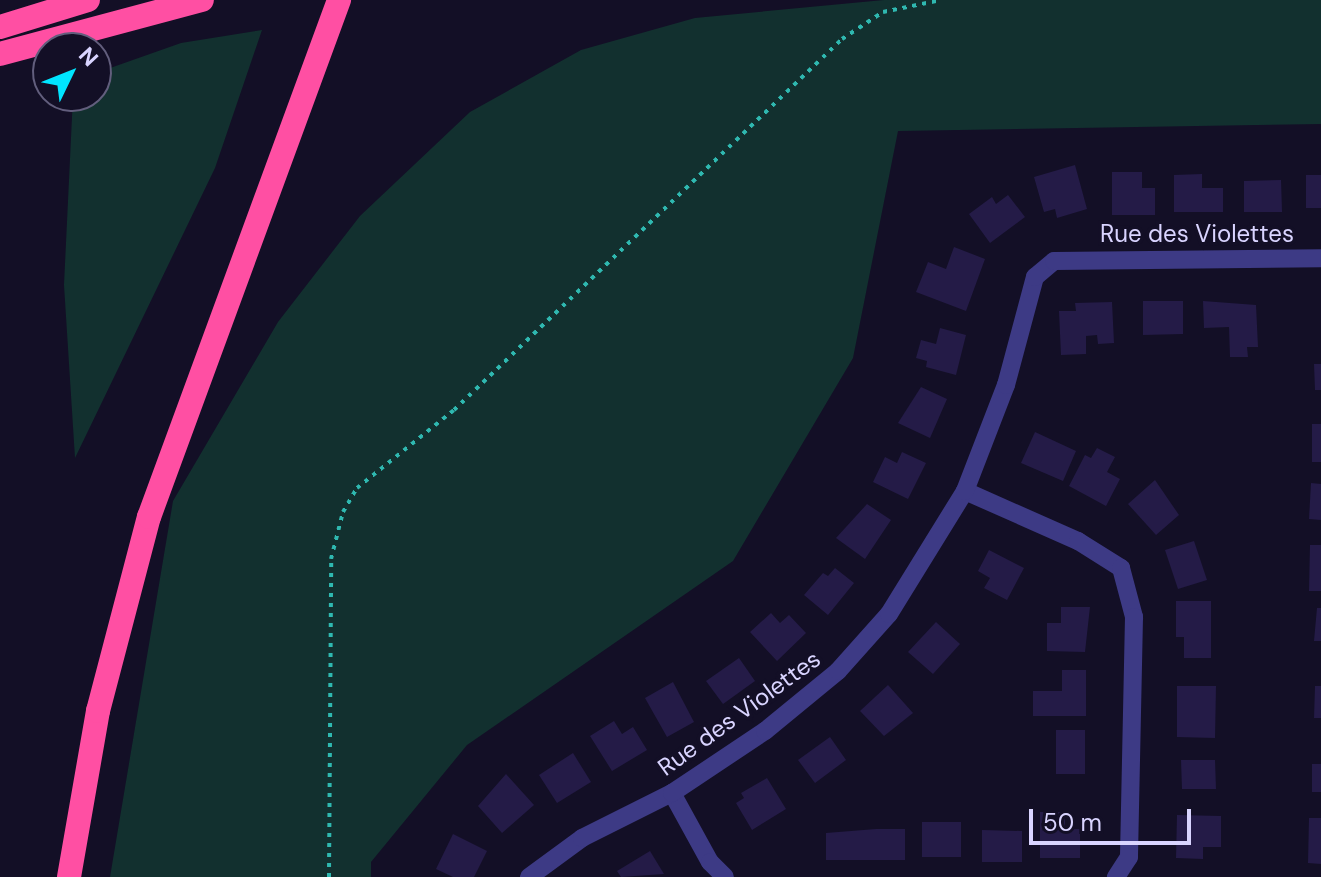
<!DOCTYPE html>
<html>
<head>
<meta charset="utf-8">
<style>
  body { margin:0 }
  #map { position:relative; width:1321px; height:877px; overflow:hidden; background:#130f26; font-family:"DM Sans",sans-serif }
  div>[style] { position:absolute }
  .green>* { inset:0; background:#12302f }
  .building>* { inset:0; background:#241b47 }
  .path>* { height:4px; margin-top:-2px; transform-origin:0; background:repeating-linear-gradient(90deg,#2fb8b0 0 4px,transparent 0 10px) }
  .minor>* { height:18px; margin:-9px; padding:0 9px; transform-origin:9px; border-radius:9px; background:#3d3a85 }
  .motorway>* { height:24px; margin:-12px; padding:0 12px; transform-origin:12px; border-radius:12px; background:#ff4fa3 }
  span { translate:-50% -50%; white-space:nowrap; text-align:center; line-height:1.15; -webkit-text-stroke:7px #130f26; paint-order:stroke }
  .street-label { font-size:24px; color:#d9d4ff }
  .north { position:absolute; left:32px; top:32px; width:80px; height:80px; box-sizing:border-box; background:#130f26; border:2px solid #625e7d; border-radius:50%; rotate:47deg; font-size:22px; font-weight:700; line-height:32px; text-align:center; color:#d9d4ff }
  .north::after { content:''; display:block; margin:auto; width:28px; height:36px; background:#00e5ff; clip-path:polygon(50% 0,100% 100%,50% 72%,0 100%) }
  .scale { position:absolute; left:1029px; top:809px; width:162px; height:36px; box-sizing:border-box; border:4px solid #d9d4ff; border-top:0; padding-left:10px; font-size:24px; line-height:28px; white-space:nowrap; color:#d9d4ff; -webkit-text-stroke:6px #130f26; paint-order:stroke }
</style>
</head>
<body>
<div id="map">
  <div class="green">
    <div style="clip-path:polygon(884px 0,1321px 0,1321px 124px,898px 131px,853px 358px,733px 561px,467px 745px,371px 862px,371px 877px,110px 877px,173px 501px,278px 322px,360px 216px,470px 112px,581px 50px,695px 18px)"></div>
    <div style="clip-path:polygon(262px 30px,215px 168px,75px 458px,64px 285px,73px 96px,96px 96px,96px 73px,181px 43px)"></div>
  </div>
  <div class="building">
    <div style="clip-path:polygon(1075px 165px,1087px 209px,1057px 218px,1055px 209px,1044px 212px,1034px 177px)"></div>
    <div style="clip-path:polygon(1112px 172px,1142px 172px,1142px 188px,1155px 188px,1155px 215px,1112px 215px)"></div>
    <div style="clip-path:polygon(1202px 174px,1202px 188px,1223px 188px,1223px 212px,1174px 212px,1174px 175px)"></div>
    <div style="clip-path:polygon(1306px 175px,1321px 175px,1321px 208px,1306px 208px)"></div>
    <div style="clip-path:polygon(1281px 180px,1282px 212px,1244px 212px,1244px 181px)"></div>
    <div style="clip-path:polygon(1008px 195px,1025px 217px,990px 243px,969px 214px,992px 197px,996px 204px)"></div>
    <div style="clip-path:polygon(954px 247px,985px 259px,966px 311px,916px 292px,928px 262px,946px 269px)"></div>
    <div style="clip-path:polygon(1143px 301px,1183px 301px,1183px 334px,1143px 335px)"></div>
    <div style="clip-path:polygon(1203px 301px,1256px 305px,1258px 347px,1247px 347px,1248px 357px,1230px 357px,1229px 327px,1204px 328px)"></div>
    <div style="clip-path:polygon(1112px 302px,1114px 343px,1098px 344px,1097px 335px,1086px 336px,1086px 354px,1061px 355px,1059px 311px,1076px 311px,1075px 303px)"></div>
    <div style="clip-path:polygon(940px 328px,966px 335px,956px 375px,926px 367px,927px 361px,916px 358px,921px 340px,936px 344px)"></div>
    <div style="clip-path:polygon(1314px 364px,1321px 364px,1321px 390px,1315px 390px)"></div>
    <div style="clip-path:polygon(921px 387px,947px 399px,930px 438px,898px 423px)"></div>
    <div style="clip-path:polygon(1312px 424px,1321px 424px,1321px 462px,1312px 462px)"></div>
    <div style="clip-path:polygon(1035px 432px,1076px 451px,1063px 481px,1021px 463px)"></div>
    <div style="clip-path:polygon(1097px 448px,1115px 457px,1107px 472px,1120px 479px,1106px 506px,1069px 486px,1085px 455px,1091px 458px)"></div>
    <div style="clip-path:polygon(902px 452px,926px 463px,908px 499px,873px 482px,885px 457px,897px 463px)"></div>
    <div style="clip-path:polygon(1155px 480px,1179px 515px,1156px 535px,1128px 504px)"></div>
    <div style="clip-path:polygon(1311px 483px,1321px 484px,1321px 520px,1309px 519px)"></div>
    <div style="clip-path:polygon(867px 504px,891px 520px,865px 559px,836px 538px)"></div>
    <div style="clip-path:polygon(1194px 541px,1207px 580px,1178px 589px,1165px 550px)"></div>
    <div style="clip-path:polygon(1310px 545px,1321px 545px,1321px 591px,1309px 591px)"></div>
    <div style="clip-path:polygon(989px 550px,1024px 568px,1007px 600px,984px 588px,990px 578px,978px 571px)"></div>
    <div style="clip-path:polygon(835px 568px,854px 583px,828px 615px,804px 595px,823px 573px,828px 576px)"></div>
    <div style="clip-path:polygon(1176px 601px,1211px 601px,1211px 658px,1184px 658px,1184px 637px,1176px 637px)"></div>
    <div style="clip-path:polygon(1061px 607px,1090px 607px,1085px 652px,1047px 651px,1047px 623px,1061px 623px)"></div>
    <div style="clip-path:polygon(1317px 608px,1321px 608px,1321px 641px,1314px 641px)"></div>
    <div style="clip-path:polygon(771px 613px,780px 623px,789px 615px,806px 633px,777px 661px,750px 632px)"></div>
    <div style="clip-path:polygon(936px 622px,960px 644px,933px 674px,908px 652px)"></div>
    <div style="clip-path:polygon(739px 658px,755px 681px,723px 704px,706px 681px)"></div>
    <div style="clip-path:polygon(1062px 670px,1086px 670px,1086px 716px,1033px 716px,1033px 691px,1062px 691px)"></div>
    <div style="clip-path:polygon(673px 682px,694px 722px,667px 737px,645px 698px)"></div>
    <div style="clip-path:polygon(888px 685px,913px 713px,884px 736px,860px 711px)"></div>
    <div style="clip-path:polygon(1177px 686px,1216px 686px,1215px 738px,1177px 737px)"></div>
    <div style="clip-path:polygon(1315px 686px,1321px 686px,1321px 718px,1314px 718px)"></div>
    <div style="clip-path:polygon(614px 721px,622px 734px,633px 727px,647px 750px,612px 771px,590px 736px)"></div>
    <div style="clip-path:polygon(1056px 730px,1085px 730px,1085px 774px,1056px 774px)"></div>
    <div style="clip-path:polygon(830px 737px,846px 760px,815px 783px,798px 760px)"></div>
    <div style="clip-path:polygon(573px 753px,591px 782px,557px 803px,539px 775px)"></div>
    <div style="clip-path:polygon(1181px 760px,1215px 760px,1216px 789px,1182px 789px)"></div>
    <div style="clip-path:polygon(1312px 764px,1321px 764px,1321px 792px,1312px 792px)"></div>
    <div style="clip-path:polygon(506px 774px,534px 805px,502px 833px,478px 806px)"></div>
    <div style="clip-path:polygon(767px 778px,786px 809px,752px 830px,736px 803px,744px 798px,741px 793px)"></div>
    <div style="clip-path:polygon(1040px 812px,1065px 812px,1065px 829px,1080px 829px,1080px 858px,1040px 858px)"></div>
    <div style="clip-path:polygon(1177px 815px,1221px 816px,1221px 847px,1203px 847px,1203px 859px,1176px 858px)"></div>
    <div style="clip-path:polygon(1309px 818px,1321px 818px,1321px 864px,1308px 863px)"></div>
    <div style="clip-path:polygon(922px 822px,961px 822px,961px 857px,922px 857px)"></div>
    <div style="clip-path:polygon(876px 829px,905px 829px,905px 860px,826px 860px,826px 833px)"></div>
    <div style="clip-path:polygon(982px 830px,1022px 831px,1022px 862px,982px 862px)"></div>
    <div style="clip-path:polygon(453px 834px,487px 851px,474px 877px,453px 877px,436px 869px)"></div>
    <div style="clip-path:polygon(650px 851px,664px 874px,621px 877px,617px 871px)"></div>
  </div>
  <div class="path">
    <div style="left:329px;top:877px;width:318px;rotate:-89.6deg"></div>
    <div style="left:331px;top:559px;width:49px;rotate:-75.7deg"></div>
    <div style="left:343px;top:512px;width:28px;rotate:-60deg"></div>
    <div style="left:357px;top:488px;width:124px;rotate:-38.8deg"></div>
    <div style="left:454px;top:410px;width:537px;rotate:-43.72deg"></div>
    <div style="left:842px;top:39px;width:49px;rotate:-33.4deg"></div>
    <div style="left:883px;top:12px;width:59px;rotate:-11.7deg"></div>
  </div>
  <div class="minor">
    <div style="left:965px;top:491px;width:124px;rotate:23.9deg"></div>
    <div style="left:1078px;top:541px;width:51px;rotate:32.1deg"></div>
    <div style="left:1121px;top:568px;width:51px;rotate:75.1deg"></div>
    <div style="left:1134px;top:617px;width:240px;rotate:91.2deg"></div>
    <div style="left:1129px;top:857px;width:24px;rotate:123deg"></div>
    <div style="left:672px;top:793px;width:79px;rotate:61.2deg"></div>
    <div style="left:710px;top:862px;width:21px;rotate:45deg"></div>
    <div style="left:529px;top:877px;width:66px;rotate:-36.3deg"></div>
    <div style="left:582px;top:838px;width:101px;rotate:-26.6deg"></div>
    <div style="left:672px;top:793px;width:112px;rotate:-33.7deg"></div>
    <div style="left:765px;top:731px;width:94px;rotate:-39.4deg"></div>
    <div style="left:838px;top:671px;width:76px;rotate:-48.2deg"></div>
    <div style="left:889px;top:614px;width:145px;rotate:-58.3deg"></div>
    <div style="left:965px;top:491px;width:114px;rotate:-68.9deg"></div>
    <div style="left:1006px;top:385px;width:112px;rotate:-75deg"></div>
    <div style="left:1035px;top:277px;width:25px;rotate:-40deg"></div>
    <div style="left:1054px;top:261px;width:267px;rotate:-0.6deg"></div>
  </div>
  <div class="motorway">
    <div style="left:0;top:27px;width:92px;rotate:-17.1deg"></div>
    <div style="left:0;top:54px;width:209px;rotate:-15deg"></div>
    <div style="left:69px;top:877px;width:169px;rotate:-80.1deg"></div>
    <div style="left:98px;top:711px;width:201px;rotate:-75.3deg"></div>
    <div style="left:149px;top:517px;width:551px;rotate:-69.82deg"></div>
  </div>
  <div class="street-label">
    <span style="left:1197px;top:234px">Rue des Violettes</span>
    <span style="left:739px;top:713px;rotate:-36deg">Rue des Violettes</span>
  </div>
  <div class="north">N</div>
  <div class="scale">50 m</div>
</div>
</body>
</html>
